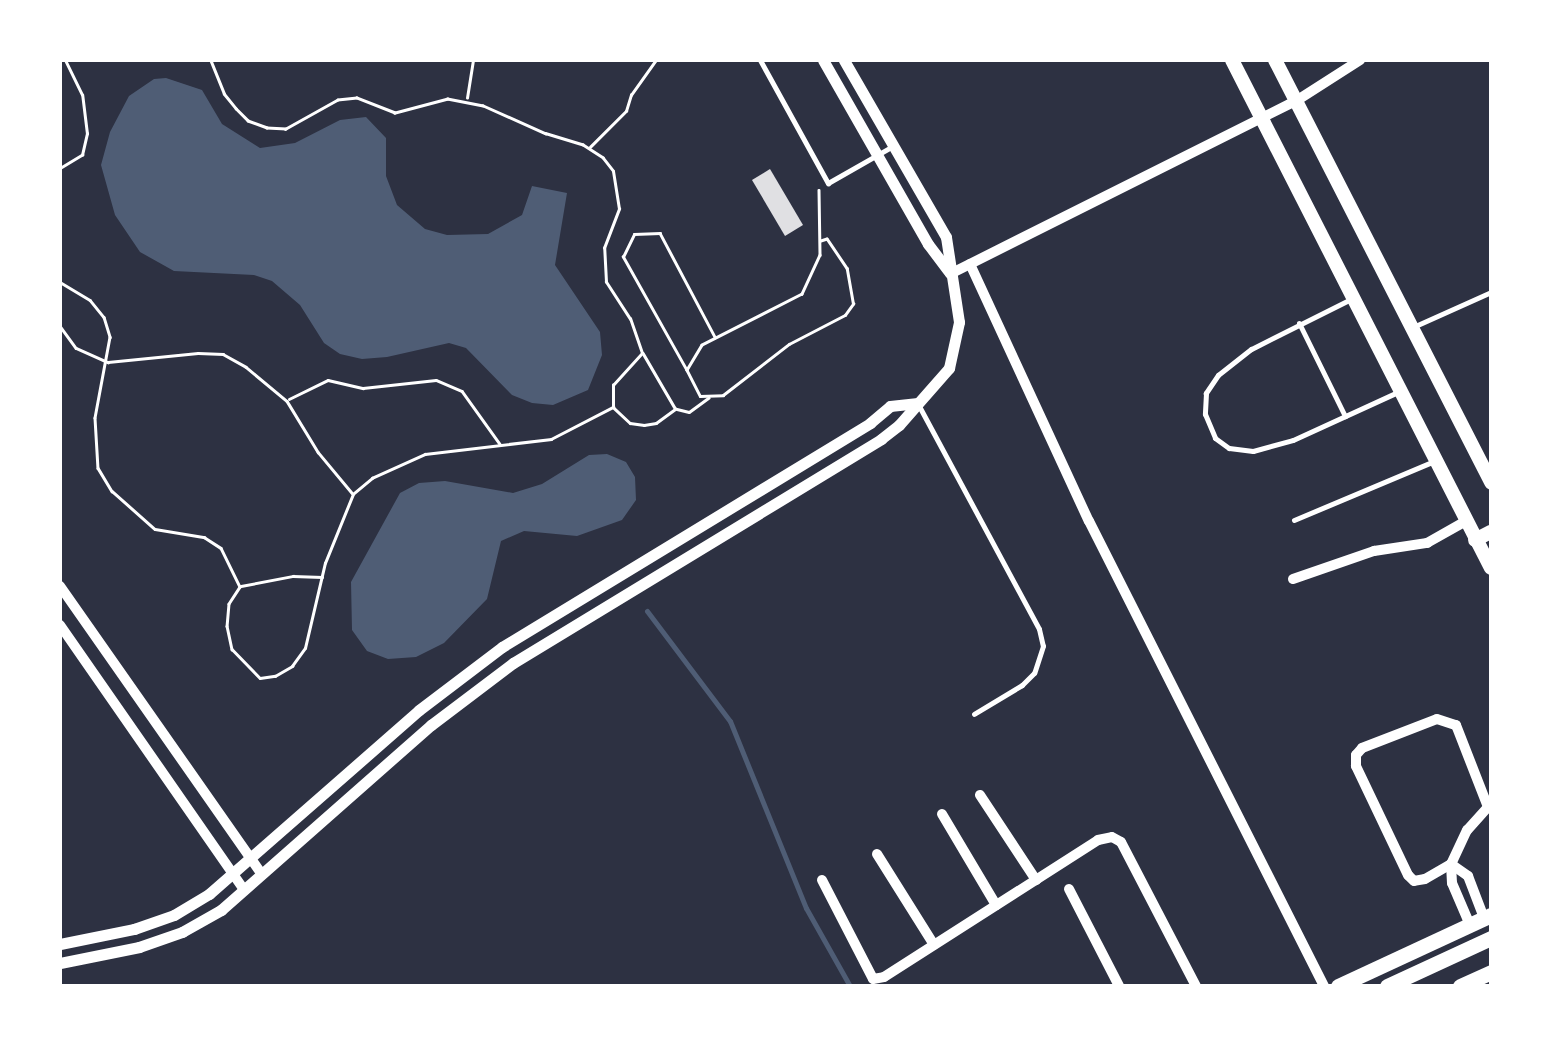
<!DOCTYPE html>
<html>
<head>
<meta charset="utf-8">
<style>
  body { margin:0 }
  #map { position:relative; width:1551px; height:1046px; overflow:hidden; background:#2d3142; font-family:Merriweather,serif }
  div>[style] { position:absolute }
  .water>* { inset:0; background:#4f5d75 }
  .stream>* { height:5px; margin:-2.5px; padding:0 2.5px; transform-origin:2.5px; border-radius:2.5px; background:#4f5d75 }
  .building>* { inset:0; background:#e0e0e3 }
  .path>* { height:2.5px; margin:-1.25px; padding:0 1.25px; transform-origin:1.25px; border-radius:1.25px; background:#fff }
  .service>* { height:5px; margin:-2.5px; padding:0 2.5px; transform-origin:2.5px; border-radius:2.5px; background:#fff }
  .minor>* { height:10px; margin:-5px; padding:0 5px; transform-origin:5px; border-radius:5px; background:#fff }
  .tertiary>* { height:11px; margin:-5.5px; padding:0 5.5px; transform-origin:5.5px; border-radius:5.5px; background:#fff }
  .secondary>* { height:14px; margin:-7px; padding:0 7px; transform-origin:7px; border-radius:7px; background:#fff }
  .trunk>* { height:15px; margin:-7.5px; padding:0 7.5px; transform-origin:7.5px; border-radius:7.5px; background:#fff }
  span { translate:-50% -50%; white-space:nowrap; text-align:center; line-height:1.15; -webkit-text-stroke:8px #fff; paint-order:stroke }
  .frame { position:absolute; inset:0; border:62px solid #fff; pointer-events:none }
</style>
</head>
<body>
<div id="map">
  <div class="water">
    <div style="clip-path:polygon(166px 78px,202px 90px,222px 124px,260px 148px,295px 143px,340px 120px,366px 117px,386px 138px,386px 176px,397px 205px,425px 229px,447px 235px,488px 234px,522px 215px,532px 186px,567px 193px,555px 265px,600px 332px,602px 355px,588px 390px,553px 405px,532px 403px,512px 395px,466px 348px,449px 343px,387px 357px,362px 359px,340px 354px,324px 343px,300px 305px,272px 281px,254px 275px,174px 271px,140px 252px,115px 215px,101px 165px,110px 132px,129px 96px,154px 79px)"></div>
    <div style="clip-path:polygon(607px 454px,626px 462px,635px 477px,636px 500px,622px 520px,577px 536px,524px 531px,501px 541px,487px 599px,444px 643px,416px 657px,388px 659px,367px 651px,352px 630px,351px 582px,400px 493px,419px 483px,445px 481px,513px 493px,542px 484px,589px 455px)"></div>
  </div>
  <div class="stream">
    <div style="left:647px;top:611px;width:138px;rotate:53deg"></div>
    <div style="left:730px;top:721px;width:202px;rotate:67.9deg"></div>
    <div style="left:806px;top:908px;width:90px;rotate:60.6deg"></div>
  </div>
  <div class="building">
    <div style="clip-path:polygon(770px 169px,803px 225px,785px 236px,752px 180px)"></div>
  </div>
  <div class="path">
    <div style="left:467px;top:98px;width:38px;rotate:-81deg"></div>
    <div style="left:590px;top:147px;width:51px;rotate:-45deg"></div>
    <div style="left:626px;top:111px;width:17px;rotate:-73deg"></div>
    <div style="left:631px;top:95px;width:43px;rotate:-54.5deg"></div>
    <div style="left:60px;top:168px;width:26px;rotate:-31deg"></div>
    <div style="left:82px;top:155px;width:22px;rotate:-77deg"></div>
    <div style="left:87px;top:134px;width:39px;rotate:-97deg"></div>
    <div style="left:82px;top:95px;width:39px;rotate:-116deg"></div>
    <div style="left:819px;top:190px;width:65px;rotate:89.1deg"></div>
    <div style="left:820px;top:255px;width:43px;rotate:114.8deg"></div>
    <div style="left:802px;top:294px;width:112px;rotate:153deg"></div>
    <div style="left:702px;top:345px;width:29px;rotate:121deg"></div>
    <div style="left:687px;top:370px;width:29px;rotate:63deg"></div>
    <div style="left:700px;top:396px;width:23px;rotate:-2deg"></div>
    <div style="left:723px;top:395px;width:83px;rotate:-37.7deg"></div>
    <div style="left:789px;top:344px;width:63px;rotate:-27.4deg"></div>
    <div style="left:845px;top:315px;width:14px;rotate:-54deg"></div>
    <div style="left:853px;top:304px;width:36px;rotate:-100deg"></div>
    <div style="left:847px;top:269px;width:36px;rotate:-124deg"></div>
    <div style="left:827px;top:239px;width:6px;rotate:162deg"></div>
    <div style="left:60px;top:282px;width:35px;rotate:31deg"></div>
    <div style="left:90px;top:300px;width:22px;rotate:51deg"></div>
    <div style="left:104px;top:317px;width:21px;rotate:73deg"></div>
    <div style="left:110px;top:337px;width:82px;rotate:100.5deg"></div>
    <div style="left:95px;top:418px;width:50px;rotate:86.6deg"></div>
    <div style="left:98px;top:468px;width:27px;rotate:59deg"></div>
    <div style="left:112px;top:491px;width:57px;rotate:41.5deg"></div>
    <div style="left:155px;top:529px;width:50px;rotate:9.3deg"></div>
    <div style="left:204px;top:537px;width:20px;rotate:33deg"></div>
    <div style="left:221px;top:548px;width:43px;rotate:64deg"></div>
    <div style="left:240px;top:587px;width:20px;rotate:123deg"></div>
    <div style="left:229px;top:604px;width:22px;rotate:95deg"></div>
    <div style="left:227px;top:626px;width:24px;rotate:78deg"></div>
    <div style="left:232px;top:649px;width:40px;rotate:46deg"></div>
    <div style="left:260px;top:678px;width:15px;rotate:-8deg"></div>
    <div style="left:275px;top:676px;width:20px;rotate:-30deg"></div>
    <div style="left:292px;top:666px;width:22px;rotate:-54deg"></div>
    <div style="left:305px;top:648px;width:87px;rotate:-76.8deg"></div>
    <div style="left:325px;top:563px;width:74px;rotate:-67.9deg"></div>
    <div style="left:353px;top:494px;width:25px;rotate:-40deg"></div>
    <div style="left:372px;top:478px;width:58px;rotate:-24.4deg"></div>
    <div style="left:425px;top:454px;width:127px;rotate:-6.8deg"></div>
    <div style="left:551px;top:439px;width:70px;rotate:-27.3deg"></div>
    <div style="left:613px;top:407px;width:22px;rotate:-90deg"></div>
    <div style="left:613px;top:385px;width:43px;rotate:-47.8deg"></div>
    <div style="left:642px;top:353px;width:36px;rotate:-109deg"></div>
    <div style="left:630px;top:319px;width:44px;rotate:-123deg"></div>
    <div style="left:606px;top:282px;width:34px;rotate:-93deg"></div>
    <div style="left:604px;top:248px;width:42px;rotate:-69deg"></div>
    <div style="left:619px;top:209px;width:38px;rotate:-99deg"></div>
    <div style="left:613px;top:171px;width:16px;rotate:-128deg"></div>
    <div style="left:603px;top:158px;width:24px;rotate:-147deg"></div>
    <div style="left:583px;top:145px;width:39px;rotate:-163deg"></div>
    <div style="left:546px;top:134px;width:69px;rotate:-156deg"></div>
    <div style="left:483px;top:106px;width:36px;rotate:-169deg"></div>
    <div style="left:448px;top:99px;width:55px;rotate:165.2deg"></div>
    <div style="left:395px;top:113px;width:41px;rotate:-158.5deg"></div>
    <div style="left:357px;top:98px;width:19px;rotate:174deg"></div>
    <div style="left:338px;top:100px;width:60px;rotate:150.9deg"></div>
    <div style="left:286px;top:129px;width:19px;rotate:-177deg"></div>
    <div style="left:267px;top:128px;width:20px;rotate:-160deg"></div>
    <div style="left:248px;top:121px;width:17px;rotate:-135deg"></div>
    <div style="left:236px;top:109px;width:19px;rotate:-129deg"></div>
    <div style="left:224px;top:94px;width:37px;rotate:-112deg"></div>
    <div style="left:60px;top:326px;width:27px;rotate:54deg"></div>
    <div style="left:76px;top:348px;width:35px;rotate:24deg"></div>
    <div style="left:108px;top:362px;width:90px;rotate:-5.7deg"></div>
    <div style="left:198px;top:353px;width:25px;rotate:2deg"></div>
    <div style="left:223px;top:354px;width:26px;rotate:29deg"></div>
    <div style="left:246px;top:367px;width:53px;rotate:39.7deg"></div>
    <div style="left:287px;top:401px;width:60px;rotate:58.7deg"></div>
    <div style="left:318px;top:452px;width:53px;rotate:50.3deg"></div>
    <div style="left:687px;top:371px;width:131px;rotate:-119.3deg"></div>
    <div style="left:623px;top:257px;width:25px;rotate:-64deg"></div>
    <div style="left:634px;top:234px;width:26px;rotate:-2deg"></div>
    <div style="left:660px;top:233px;width:118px;rotate:62.1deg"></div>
    <div style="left:289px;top:399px;width:43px;rotate:-26deg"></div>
    <div style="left:328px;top:380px;width:36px;rotate:13deg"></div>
    <div style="left:363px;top:388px;width:73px;rotate:-6.3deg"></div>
    <div style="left:436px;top:380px;width:28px;rotate:23deg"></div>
    <div style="left:462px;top:391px;width:65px;rotate:54.4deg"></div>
    <div style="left:614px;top:408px;width:22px;rotate:43deg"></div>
    <div style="left:630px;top:423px;width:14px;rotate:8deg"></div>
    <div style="left:644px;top:425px;width:12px;rotate:-9deg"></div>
    <div style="left:656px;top:423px;width:24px;rotate:-36deg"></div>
    <div style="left:675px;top:409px;width:64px;rotate:-120.2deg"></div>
    <div style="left:677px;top:409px;width:12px;rotate:14deg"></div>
    <div style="left:689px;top:412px;width:24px;rotate:-36deg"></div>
    <div style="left:241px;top:586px;width:53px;rotate:-10.9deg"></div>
    <div style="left:293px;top:576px;width:29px;rotate:2deg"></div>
  </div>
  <div class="service">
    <div style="left:760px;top:60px;width:141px;rotate:61.1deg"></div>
    <div style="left:828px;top:183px;width:73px;rotate:-29.7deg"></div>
    <div style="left:1351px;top:299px;width:112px;rotate:153.4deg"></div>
    <div style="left:1251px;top:349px;width:42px;rotate:141.8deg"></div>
    <div style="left:1218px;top:375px;width:22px;rotate:124deg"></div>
    <div style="left:1206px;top:393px;width:21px;rotate:93deg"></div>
    <div style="left:1205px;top:414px;width:26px;rotate:67deg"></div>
    <div style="left:1215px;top:438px;width:17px;rotate:36deg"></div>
    <div style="left:1229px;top:448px;width:24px;rotate:7deg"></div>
    <div style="left:1253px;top:451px;width:41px;rotate:-15.4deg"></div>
    <div style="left:1293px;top:440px;width:115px;rotate:-24.6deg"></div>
    <div style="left:1299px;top:323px;width:104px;rotate:63.7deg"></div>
    <div style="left:1413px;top:327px;width:85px;rotate:-24.2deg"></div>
    <div style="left:919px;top:406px;width:253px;rotate:61.7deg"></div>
    <div style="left:1039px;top:629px;width:17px;rotate:77deg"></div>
    <div style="left:1043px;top:646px;width:28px;rotate:108deg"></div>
    <div style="left:1034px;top:673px;width:17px;rotate:135deg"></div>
    <div style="left:1022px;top:685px;width:56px;rotate:148.9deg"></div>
    <div style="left:1294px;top:520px;width:150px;rotate:-22.8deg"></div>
  </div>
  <div class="minor">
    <div style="left:970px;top:264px;width:283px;rotate:65.2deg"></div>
    <div style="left:1089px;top:521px;width:521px;rotate:63.19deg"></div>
    <div style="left:950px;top:274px;width:387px;rotate:-26.6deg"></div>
    <div style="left:1296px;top:101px;width:76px;rotate:-32.6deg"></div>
    <div style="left:1293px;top:579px;width:86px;rotate:-19.1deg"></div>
    <div style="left:1374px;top:551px;width:54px;rotate:-8.6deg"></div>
    <div style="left:1427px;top:543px;width:45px;rotate:-29.4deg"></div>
    <div style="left:60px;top:586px;width:352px;rotate:55deg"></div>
    <div style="left:60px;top:625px;width:323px;rotate:55.2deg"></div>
    <div style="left:980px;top:795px;width:102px;rotate:56.6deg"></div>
    <div style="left:942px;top:814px;width:106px;rotate:59.3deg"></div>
    <div style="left:877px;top:854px;width:107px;rotate:57.9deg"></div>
    <div style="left:1451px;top:864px;width:30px;rotate:150deg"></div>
    <div style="left:1425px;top:879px;width:11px;rotate:170deg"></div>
    <div style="left:1414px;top:881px;width:8px;rotate:-135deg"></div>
    <div style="left:1408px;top:875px;width:121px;rotate:-115.5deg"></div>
    <div style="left:1356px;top:766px;width:11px;rotate:-90deg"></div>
    <div style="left:1356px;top:755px;width:9px;rotate:-49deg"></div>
    <div style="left:1362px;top:748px;width:80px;rotate:-21.1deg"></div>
    <div style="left:1437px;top:719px;width:20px;rotate:18deg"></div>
    <div style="left:1456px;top:725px;width:88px;rotate:68.7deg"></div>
    <div style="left:1488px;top:807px;width:31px;rotate:132deg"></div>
    <div style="left:1467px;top:830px;width:38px;rotate:115deg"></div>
    <div style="left:1451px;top:864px;width:19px;rotate:87deg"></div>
    <div style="left:1452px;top:883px;width:46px;rotate:66.8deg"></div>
    <div style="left:1451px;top:864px;width:21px;rotate:35deg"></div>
    <div style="left:1468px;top:876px;width:45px;rotate:69.1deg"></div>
    <div style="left:822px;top:880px;width:111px;rotate:62.7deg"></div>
    <div style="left:873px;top:979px;width:11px;rotate:-10deg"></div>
    <div style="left:884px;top:977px;width:254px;rotate:-32.6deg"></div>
    <div style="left:1098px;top:840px;width:14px;rotate:-12deg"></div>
    <div style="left:1112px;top:837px;width:10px;rotate:29deg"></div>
    <div style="left:1121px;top:842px;width:162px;rotate:62.5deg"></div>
    <div style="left:1069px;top:889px;width:109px;rotate:62.7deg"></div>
  </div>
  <div class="tertiary">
    <div style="left:823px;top:60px;width:212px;rotate:60.3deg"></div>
    <div style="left:928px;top:244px;width:34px;rotate:53deg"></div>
    <div style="left:60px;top:944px;width:76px;rotate:-11.5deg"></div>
    <div style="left:134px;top:929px;width:42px;rotate:-19.3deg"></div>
    <div style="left:174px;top:915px;width:41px;rotate:-31deg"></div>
    <div style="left:209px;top:894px;width:279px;rotate:-41.2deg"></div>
    <div style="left:419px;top:710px;width:104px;rotate:-37.2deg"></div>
    <div style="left:502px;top:647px;width:431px;rotate:-31.3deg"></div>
    <div style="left:870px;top:423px;width:26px;rotate:-40deg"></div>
    <div style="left:890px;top:406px;width:28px;rotate:-6deg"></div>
    <div style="left:60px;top:963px;width:81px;rotate:-11.4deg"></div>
    <div style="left:139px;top:947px;width:46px;rotate:-19.2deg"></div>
    <div style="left:182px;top:932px;width:45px;rotate:-29.4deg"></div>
    <div style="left:221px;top:910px;width:280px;rotate:-41.4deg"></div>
    <div style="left:431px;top:725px;width:103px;rotate:-37.1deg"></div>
    <div style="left:513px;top:663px;width:431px;rotate:-31.3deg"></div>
    <div style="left:881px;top:439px;width:23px;rotate:-38deg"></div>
    <div style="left:899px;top:425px;width:76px;rotate:-48.7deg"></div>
    <div style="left:949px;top:368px;width:47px;rotate:-77.7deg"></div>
    <div style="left:959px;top:322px;width:86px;rotate:-98.7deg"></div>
    <div style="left:946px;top:237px;width:204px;rotate:-120deg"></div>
  </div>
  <div class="secondary">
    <div style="left:1232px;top:60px;width:570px;rotate:62.99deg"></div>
    <div style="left:1275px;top:60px;width:475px;rotate:62.9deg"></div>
    <div style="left:1475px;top:540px;width:18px;rotate:-27deg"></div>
  </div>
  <div class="trunk">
    <div style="left:1338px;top:986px;width:169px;rotate:-24.9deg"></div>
    <div style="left:1387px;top:986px;width:115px;rotate:-24.8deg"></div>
    <div style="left:1460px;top:986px;width:34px;rotate:-24deg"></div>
  </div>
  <div class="frame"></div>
</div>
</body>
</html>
